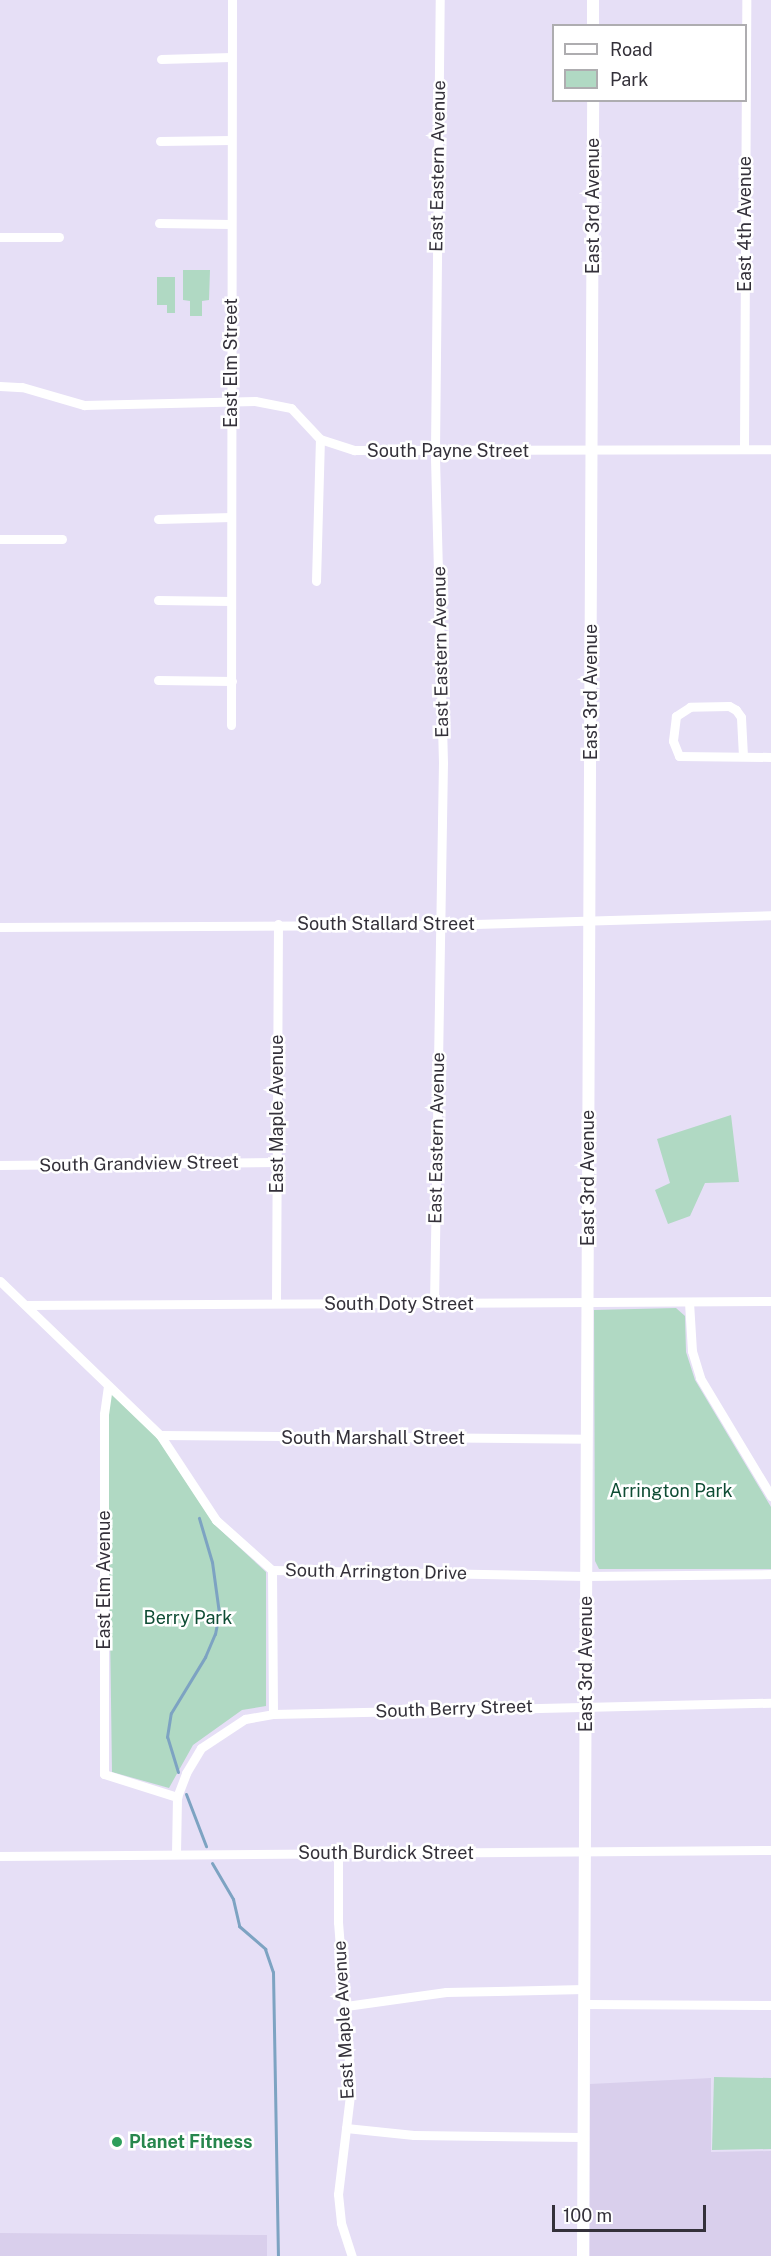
<!DOCTYPE html>
<html>
<head>
<meta charset="utf-8">
<style>
  body { margin:0 }
  #map { position:relative; width:771px; height:2256px; overflow:hidden; background:#e6dff6; font-family:"Public Sans",sans-serif }
  div>[style] { position:absolute }
  .built>* { inset:0; background:#d9cfec }
  .green>* { inset:0; background:#b0d9c3 }
  .stream>* { height:3px; margin:-1.5px; padding:0 1.5px; transform-origin:1.5px; border-radius:1.5px; background:#7da3c2 }
  .minor>* { height:9px; margin:-4.5px; padding:0 4.5px; transform-origin:4.5px; border-radius:4.5px; background:#fff }
  .tertiary>* { height:12px; margin:-6px; padding:0 6px; transform-origin:6px; border-radius:6px; background:#fff }
  .dots>* { width:16px; height:16px; translate:-50% -50%; box-sizing:border-box; border:3px solid #fff; border-radius:50% }
  span { translate:-50% -50%; white-space:nowrap; text-align:center; line-height:1.15; -webkit-text-stroke:5px #fff; paint-order:stroke }
  .street-label { font-size:18px; color:#34313a }
  .park-label { font-size:18px; color:#0e4c34 }
  .leisure-label { font-size:18px; color:#27864d; font-weight:700 }
  .left { translate:0 -50%; text-align:left }
  .legend { position:absolute; left:552px; top:24px; width:195px; height:78px; box-sizing:border-box; background:#fff; border:2px solid #aeadb0; margin:0; padding:8px 10px; list-style:none; font-size:18px; color:#34313a }
  .legend li { display:flex; align-items:center; gap:12px; height:30px }
  .legend b { width:30px; border:2px solid #aeadb0 }
  .scale { position:absolute; left:552px; top:2205px; width:154px; height:27px; box-sizing:border-box; border:3px solid #34313a; border-top:0; padding-left:8px; font-size:18px; line-height:21px; white-space:nowrap; color:#34313a; -webkit-text-stroke:4px #fff; paint-order:stroke }
</style>
</head>
<body>
<div id="map">
  <div class="built">
    <div style="clip-path:polygon(711px 2078px,711px 2152px,771px 2151px,771px 2256px,590px 2256px,590px 2084px)"></div>
    <div style="clip-path:polygon(0 2233px,267px 2235px,267px 2256px,0 2256px)"></div>
  </div>
  <div class="green">
    <div style="clip-path:polygon(183px 270px,210px 270px,209px 300px,202px 301px,202px 316px,190px 316px,190px 301px,183px 300px)"></div>
    <div style="clip-path:polygon(157px 277px,175px 277px,175px 313px,167px 313px,167px 305px,157px 305px)"></div>
    <div style="clip-path:polygon(731px 1115px,739px 1182px,705px 1183px,690px 1216px,668px 1224px,655px 1190px,670px 1183px,657px 1139px)"></div>
    <div style="clip-path:polygon(676px 1308px,685px 1316px,686px 1352px,695px 1380px,771px 1507px,771px 1569px,599px 1569px,595px 1561px,594px 1310px)"></div>
    <div style="clip-path:polygon(112px 1390px,156px 1436px,214px 1524px,266px 1572px,266px 1706px,242px 1710px,193px 1745px,169px 1788px,112px 1772px,107px 1412px)"></div>
    <div style="clip-path:polygon(714px 2077px,771px 2078px,771px 2149px,712px 2150px)"></div>
  </div>
  <div class="stream">
    <div style="left:178px;top:1772px;width:37px;rotate:-107deg"></div>
    <div style="left:167px;top:1737px;width:24px;rotate:-81deg"></div>
    <div style="left:171px;top:1713px;width:66px;rotate:-58.7deg"></div>
    <div style="left:205px;top:1657px;width:25px;rotate:-67deg"></div>
    <div style="left:215px;top:1634px;width:21px;rotate:-79deg"></div>
    <div style="left:219px;top:1613px;width:51px;rotate:-97.8deg"></div>
    <div style="left:212px;top:1562px;width:46px;rotate:-106.5deg"></div>
    <div style="left:186px;top:1794px;width:56px;rotate:69deg"></div>
    <div style="left:212px;top:1863px;width:42px;rotate:59.7deg"></div>
    <div style="left:233px;top:1899px;width:28px;rotate:77deg"></div>
    <div style="left:239px;top:1926px;width:35px;rotate:41deg"></div>
    <div style="left:265px;top:1949px;width:24px;rotate:71deg"></div>
    <div style="left:273px;top:1972px;width:284px;rotate:89deg"></div>
  </div>
  <div class="minor">
    <div style="left:161px;top:59px;width:70px;rotate:-1.6deg"></div>
    <div style="left:160px;top:141px;width:71px;rotate:-0.8deg"></div>
    <div style="left:159px;top:223px;width:72px;rotate:0.8deg"></div>
    <div style="left:0;top:237px;width:59px"></div>
    <div style="left:0;top:386px;width:22px;rotate:3deg"></div>
    <div style="left:22px;top:387px;width:65px;rotate:16.2deg"></div>
    <div style="left:84px;top:405px;width:171px;rotate:-1.3deg"></div>
    <div style="left:255px;top:401px;width:37px;rotate:11deg"></div>
    <div style="left:291px;top:408px;width:42px;rotate:46.9deg"></div>
    <div style="left:320px;top:439px;width:36px;rotate:18deg"></div>
    <div style="left:354px;top:450px;width:417px;rotate:-0.1deg"></div>
    <div style="left:744px;top:448px;width:448px;rotate:-89.7deg"></div>
    <div style="left:158px;top:519px;width:73px;rotate:-1.6deg"></div>
    <div style="left:0;top:539px;width:62px"></div>
    <div style="left:316px;top:581px;width:142px;rotate:-88.4deg"></div>
    <div style="left:158px;top:600px;width:73px;rotate:0.8deg"></div>
    <div style="left:158px;top:680px;width:74px;rotate:0.8deg"></div>
    <div style="left:231px;top:725px;width:725px;rotate:-89.92deg"></div>
    <div style="left:743px;top:756px;width:39px;rotate:-93deg"></div>
    <div style="left:741px;top:717px;width:9px;rotate:-126deg"></div>
    <div style="left:736px;top:710px;width:8px;rotate:-150deg"></div>
    <div style="left:729px;top:706px;width:39px;rotate:179deg"></div>
    <div style="left:690px;top:707px;width:17px;rotate:147deg"></div>
    <div style="left:676px;top:716px;width:25px;rotate:97deg"></div>
    <div style="left:673px;top:741px;width:16px;rotate:68deg"></div>
    <div style="left:679px;top:756px;width:92px;rotate:0.6deg"></div>
    <div style="left:0;top:927px;width:440px;rotate:-0.3deg"></div>
    <div style="left:440px;top:925px;width:331px;rotate:-1.7deg"></div>
    <div style="left:0;top:1165px;width:277px;rotate:-0.6deg"></div>
    <div style="left:0;top:1281px;width:222px;rotate:43.9deg"></div>
    <div style="left:160px;top:1435px;width:102px;rotate:56.6deg"></div>
    <div style="left:216px;top:1520px;width:75px;rotate:41.8deg"></div>
    <div style="left:272px;top:1570px;width:314px;rotate:1.1deg"></div>
    <div style="left:586px;top:1576px;width:185px;rotate:-0.6deg"></div>
    <div style="left:689px;top:1302px;width:49px;rotate:86.5deg"></div>
    <div style="left:692px;top:1351px;width:28px;rotate:73deg"></div>
    <div style="left:700px;top:1378px;width:138px;rotate:59deg"></div>
    <div style="left:276px;top:1303px;width:379px;rotate:-89.7deg"></div>
    <div style="left:434px;top:1304px;width:541px;rotate:-89.05deg"></div>
    <div style="left:443px;top:763px;width:312px;rotate:-91.5deg"></div>
    <div style="left:435px;top:451px;width:451px;rotate:-89.4deg"></div>
    <div style="left:27px;top:1305px;width:744px;rotate:-0.31deg"></div>
    <div style="left:108px;top:1386px;width:28px;rotate:98deg"></div>
    <div style="left:104px;top:1414px;width:360px;rotate:90deg"></div>
    <div style="left:104px;top:1774px;width:77px;rotate:17.5deg"></div>
    <div style="left:160px;top:1435px;width:427px;rotate:0.5deg"></div>
    <div style="left:272px;top:1570px;width:144px;rotate:89.6deg"></div>
    <div style="left:176px;top:1854px;width:57px;rotate:-89deg"></div>
    <div style="left:177px;top:1797px;width:26px;rotate:-69deg"></div>
    <div style="left:186px;top:1773px;width:29px;rotate:-59deg"></div>
    <div style="left:201px;top:1748px;width:53px;rotate:-33.4deg"></div>
    <div style="left:245px;top:1719px;width:28px;rotate:-10deg"></div>
    <div style="left:273px;top:1714px;width:498px;rotate:-1.3deg"></div>
    <div style="left:338px;top:1854px;width:68px;rotate:90deg"></div>
    <div style="left:338px;top:1922px;width:166px;rotate:85.5deg"></div>
    <div style="left:351px;top:2087px;width:108px;rotate:96.9deg"></div>
    <div style="left:338px;top:2194px;width:29px;rotate:84deg"></div>
    <div style="left:341px;top:2223px;width:35px;rotate:72deg"></div>
    <div style="left:0;top:1856px;width:771px;rotate:-0.45deg"></div>
    <div style="left:585px;top:2004px;width:186px;rotate:0.3deg"></div>
    <div style="left:346px;top:2006px;width:101px;rotate:-8deg"></div>
    <div style="left:446px;top:1992px;width:138px;rotate:-1.2deg"></div>
    <div style="left:346px;top:2128px;width:68px;rotate:5.9deg"></div>
    <div style="left:414px;top:2135px;width:170px;rotate:0.7deg"></div>
  </div>
  <div class="tertiary">
    <div style="left:593px;top:26px;width:26px;rotate:-90deg"></div>
    <div style="left:583px;top:2256px;width:2156px;rotate:-89.73deg"></div>
  </div>
  <div class="dots">
    <div style="left:117px;top:2142px;background:#2e9e5b"></div>
  </div>
  <div class="street-label">
    <span style="left:438px;top:166px;rotate:-89deg">East Eastern Avenue</span>
    <span style="left:593px;top:206px;rotate:-90deg">East 3rd Avenue</span>
    <span style="left:745px;top:224px;rotate:-90deg">East 4th Avenue</span>
    <span style="left:231px;top:363px;rotate:-90deg">East Elm Street</span>
    <span style="left:448px;top:451px">South Payne Street</span>
    <span style="left:441px;top:652px;rotate:-91deg">East Eastern Avenue</span>
    <span style="left:591px;top:692px;rotate:-90deg">East 3rd Avenue</span>
    <span style="left:386px;top:924px">South Stallard Street</span>
    <span style="left:277px;top:1114px;rotate:-90deg">East Maple Avenue</span>
    <span style="left:437px;top:1138px;rotate:-89deg">East Eastern Avenue</span>
    <span style="left:139px;top:1164px;rotate:-1deg">South Grandview Street</span>
    <span style="left:588px;top:1178px;rotate:-90deg">East 3rd Avenue</span>
    <span style="left:399px;top:1304px">South Doty Street</span>
    <span style="left:373px;top:1438px">South Marshall Street</span>
    <span style="left:376px;top:1572px;rotate:1deg">South Arrington Drive</span>
    <span style="left:104px;top:1580px;rotate:-90deg">East Elm Avenue</span>
    <span style="left:586px;top:1664px;rotate:-90deg">East 3rd Avenue</span>
    <span style="left:454px;top:1709px;rotate:-2deg">South Berry Street</span>
    <span style="left:386px;top:1853px">South Burdick Street</span>
    <span style="left:344px;top:2020px;rotate:-93deg">East Maple Avenue</span>
  </div>
  <div class="park-label">
    <span style="left:671px;top:1491px">Arrington Park</span>
    <span style="left:188px;top:1618px">Berry Park</span>
  </div>
  <div class="leisure-label">
    <span class="left" style="left:129px;top:2142px">Planet Fitness</span>
  </div>
  <ul class="legend">
  <li><b style="height:8px;background:#fff"></b>Road</li>
  <li><b style="height:16px;background:#b0d9c3"></b>Park</li>
  </ul>
  <div class="scale">100 m</div>
</div>
</body>
</html>
